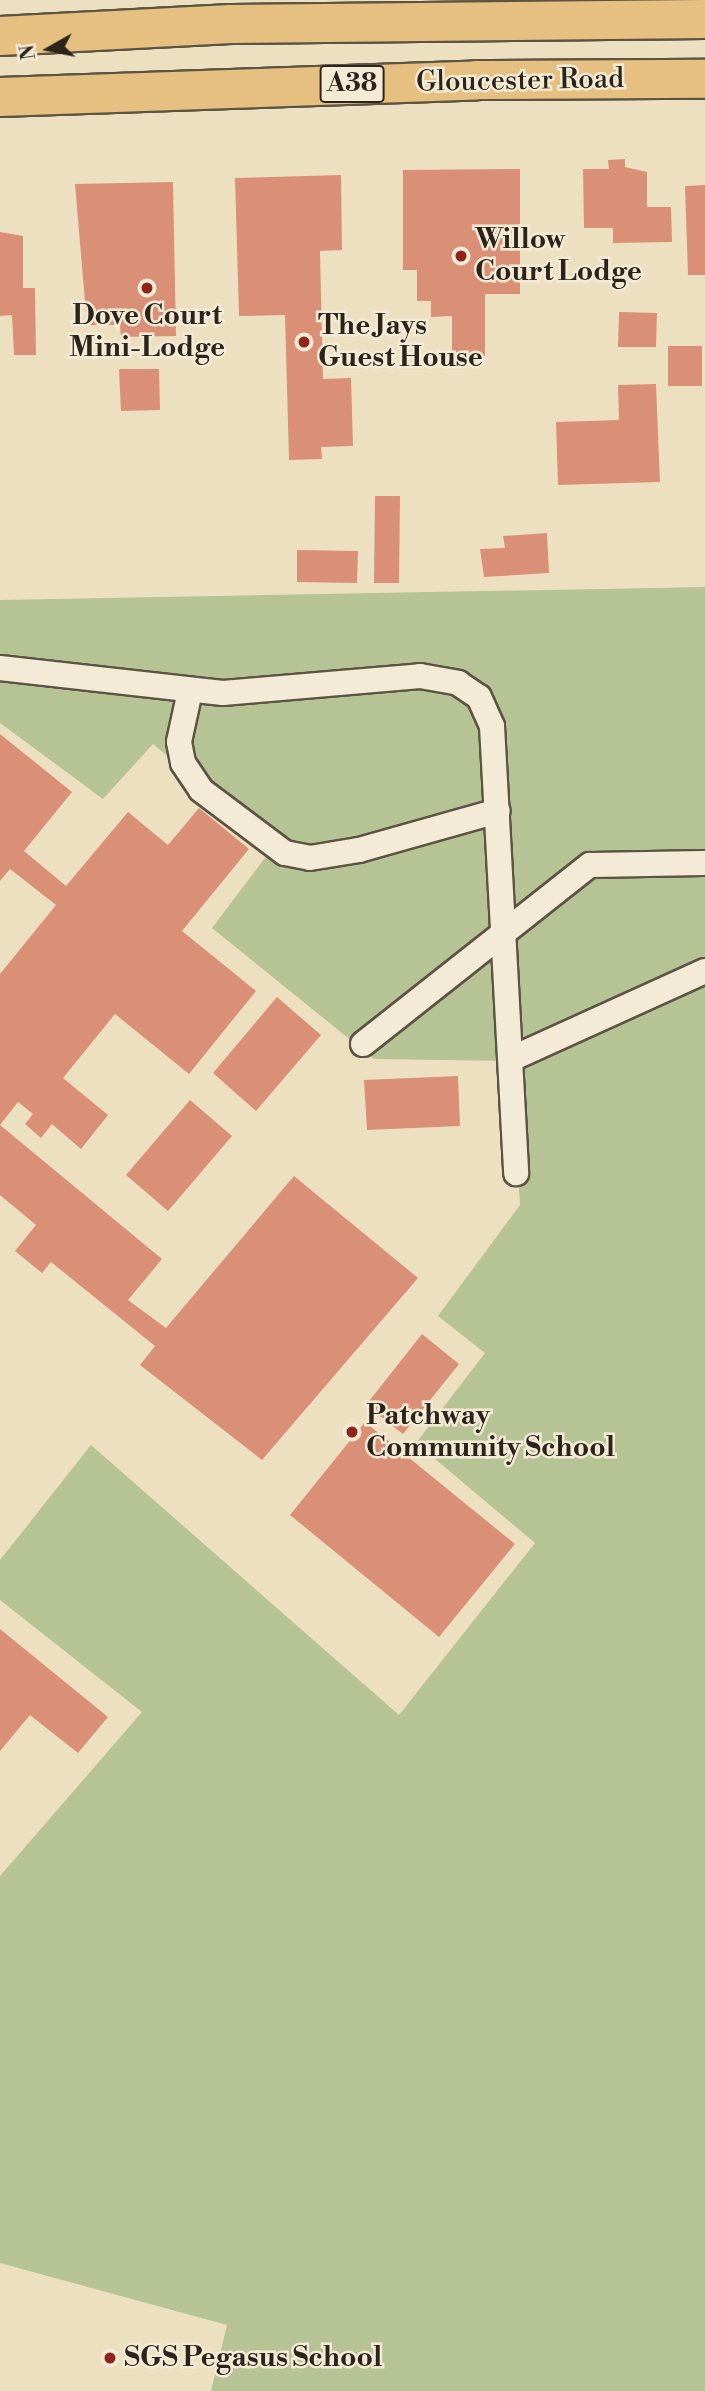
<!DOCTYPE html>
<html>
<head>
<meta charset="utf-8">
<style>
  body { margin:0 }
  #map { position:relative; width:705px; height:2391px; overflow:hidden; background:#ede0c0; font-family:"Libre Bodoni",serif }
  div>[style] { position:absolute }
  .green>* { inset:0; background:#b6c394 }
  .building>* { inset:0; background:#d99077 }
  .roads { filter:drop-shadow(2px 0 #5c5344) drop-shadow(-2px 0 #5c5344) drop-shadow(0 2px #5c5344) drop-shadow(0 -2px #5c5344) }
  .service>* { height:24px; margin:-12px; padding:0 12px; transform-origin:12px; border-radius:12px; background:#f3ebd6 }
  .primary>* { height:38px; margin:-19px; padding:0 19px; transform-origin:19px; border-radius:19px; background:#e6c080 }
  .dots>* { width:19px; height:19px; translate:-50% -50%; box-sizing:border-box; border:4px solid #f3ebd6; border-radius:50% }
  span { translate:-50% -50%; white-space:nowrap; text-align:center; line-height:1.15; -webkit-text-stroke:5px #f3ebd6; paint-order:stroke }
  .shield-label span { padding:2px 5px; background:#f3ebd6; border:2px solid; border-radius:5px; -webkit-text-stroke-width:0 }
  .shield-label { font-size:26px; color:#2c241a; font-weight:700 }
  .street-label { font-size:28px; color:#2c241a }
  .poi-label { font-size:28px; color:#2c241a; font-weight:700 }
  .left { translate:0 -50%; text-align:left }
  .north { position:absolute; left:14px; top:14px; width:70px; height:70px; -webkit-text-stroke:5px #f3ebd6; paint-order:stroke; rotate:261deg; font-size:19px; font-weight:700; line-height:28px; text-align:center; color:#2c241a }
  .north::after { content:''; display:block; margin:auto; width:24px; height:32px; background:#2c241a; clip-path:polygon(50% 0,100% 100%,50% 72%,0 100%) }
</style>
</head>
<body>
<div id="map">
  <div class="green">
    <div style="clip-path:polygon(705px 587px,705px 2391px,211px 2391px,227px 2325px,0 2263px,0 1876px,142px 1712px,0 1600px,0 1560px,91px 1445px,399px 1715px,535px 1543px,416px 1443px,485px 1353px,438px 1316px,520px 1205px,511px 1061px,374px 1059px,212px 928px,274px 846px,153px 744px,103px 799px,0 723px,0 600px)"></div>
  </div>
  <div class="building">
    <div style="clip-path:polygon(625px 159px,625px 167px,647px 172px,647px 207px,671px 207px,672px 242px,613px 243px,613px 228px,584px 228px,583px 169px,609px 169px,608px 160px)"></div>
    <div style="clip-path:polygon(520px 169px,520px 294px,485px 294px,485px 356px,452px 356px,452px 316px,431px 317px,431px 301px,417px 301px,417px 270px,403px 270px,403px 170px)"></div>
    <div style="clip-path:polygon(341px 175px,342px 250px,320px 251px,323px 379px,351px 378px,353px 446px,321px 447px,322px 459px,289px 460px,285px 315px,239px 316px,235px 178px)"></div>
    <div style="clip-path:polygon(173px 182px,176px 336px,121px 337px,120px 325px,87px 325px,75px 184px)"></div>
    <div style="clip-path:polygon(705px 185px,705px 275px,688px 275px,685px 186px)"></div>
    <div style="clip-path:polygon(0 232px,23px 236px,23px 288px,35px 288px,36px 355px,14px 355px,12px 315px,0 316px)"></div>
    <div style="clip-path:polygon(619px 312px,657px 313px,656px 347px,618px 347px)"></div>
    <div style="clip-path:polygon(668px 346px,702px 346px,702px 386px,668px 386px)"></div>
    <div style="clip-path:polygon(119px 369px,159px 369px,160px 410px,121px 411px)"></div>
    <div style="clip-path:polygon(656px 384px,660px 482px,558px 485px,556px 422px,619px 420px,618px 385px)"></div>
    <div style="clip-path:polygon(375px 496px,400px 496px,399px 583px,374px 583px)"></div>
    <div style="clip-path:polygon(547px 533px,549px 573px,484px 577px,480px 549px,505px 548px,503px 536px)"></div>
    <div style="clip-path:polygon(297px 550px,358px 551px,357px 583px,297px 582px)"></div>
    <div style="clip-path:polygon(0 734px,72px 792px,24px 851px,66px 886px,128px 812px,168px 845px,199px 808px,249px 849px,182px 931px,256px 991px,189px 1074px,115px 1014px,63px 1078px,108px 1115px,81px 1149px,52px 1124px,41px 1138px,25px 1124px,33px 1114px,18px 1102px,0 1125px,162px 1259px,128px 1300px,166px 1328px,294px 1176px,418px 1278px,262px 1460px,140px 1365px,155px 1346px,51px 1262px,42px 1273px,15px 1251px,36px 1225px,0 1195px,0 974px,56px 905px,10px 869px,0 881px)"></div>
    <div style="clip-path:polygon(277px 997px,321px 1035px,256px 1111px,213px 1073px)"></div>
    <div style="clip-path:polygon(458px 1076px,460px 1126px,367px 1130px,364px 1080px)"></div>
    <div style="clip-path:polygon(190px 1100px,232px 1136px,168px 1211px,126px 1175px)"></div>
    <div style="clip-path:polygon(422px 1334px,459px 1364px,403px 1434px,366px 1405px)"></div>
    <div style="clip-path:polygon(365px 1422px,515px 1544px,439px 1637px,290px 1515px)"></div>
    <div style="clip-path:polygon(0 1629px,108px 1717px,78px 1753px,30px 1715px,0 1751px)"></div>
  </div>
  <div class="roads">
    <div class="service">
      <div style="left:0;top:668px;width:224px;rotate:6.4deg"></div>
      <div style="left:223px;top:693px;width:198px;rotate:-4.9deg"></div>
      <div style="left:420px;top:676px;width:39px;rotate:10deg"></div>
      <div style="left:458px;top:683px;width:25px;rotate:34deg"></div>
      <div style="left:479px;top:697px;width:32px;rotate:66deg"></div>
      <div style="left:492px;top:726px;width:448px;rotate:86.9deg"></div>
      <div style="left:190px;top:691px;width:52px;rotate:102.2deg"></div>
      <div style="left:179px;top:742px;width:21px;rotate:79deg"></div>
      <div style="left:183px;top:763px;width:32px;rotate:56deg"></div>
      <div style="left:201px;top:790px;width:105px;rotate:36.9deg"></div>
      <div style="left:285px;top:853px;width:25px;rotate:11deg"></div>
      <div style="left:310px;top:858px;width:50px;rotate:-9.3deg"></div>
      <div style="left:359px;top:850px;width:144px;rotate:-15.7deg"></div>
      <div style="left:363px;top:1044px;width:289px;rotate:-38.3deg"></div>
      <div style="left:590px;top:865px;width:115px;rotate:-1deg"></div>
      <div style="left:511px;top:1059px;width:213px;rotate:-24.4deg"></div>
    </div>
    <div class="primary">
      <div style="left:0;top:36px;width:231px;rotate:-3deg"></div>
      <div style="left:231px;top:24px;width:474px;rotate:-0.6deg"></div>
      <div style="left:0;top:97px;width:476px;rotate:-2deg"></div>
      <div style="left:476px;top:80px;width:229px;rotate:-0.3deg"></div>
    </div>
  </div>
  <div class="dots">
    <div style="left:461px;top:256px;background:#8f2418"></div>
    <div style="left:147px;top:288px;background:#8f2418"></div>
    <div style="left:304px;top:342px;background:#8f2418"></div>
    <div style="left:352px;top:1432px;background:#8f2418"></div>
    <div style="left:110px;top:2358px;background:#8f2418"></div>
  </div>
  <div class="shield-label">
    <span style="left:352px;top:84px">A38</span>
  </div>
  <div class="street-label">
    <span style="left:520px;top:81px;rotate:-1deg">Gloucester Road</span>
  </div>
  <div class="poi-label">
    <span class="left" style="left:475px;top:256px">Willow<br>Court Lodge</span>
    <span style="left:147px;top:332px">Dove Court<br>Mini-Lodge</span>
    <span class="left" style="left:318px;top:342px">The Jays<br>Guest House</span>
    <span class="left" style="left:366px;top:1432px">Patchway<br>Community School</span>
    <span class="left" style="left:124px;top:2358px">SGS Pegasus School</span>
  </div>
  <div class="north">N</div>
</div>
</body>
</html>
